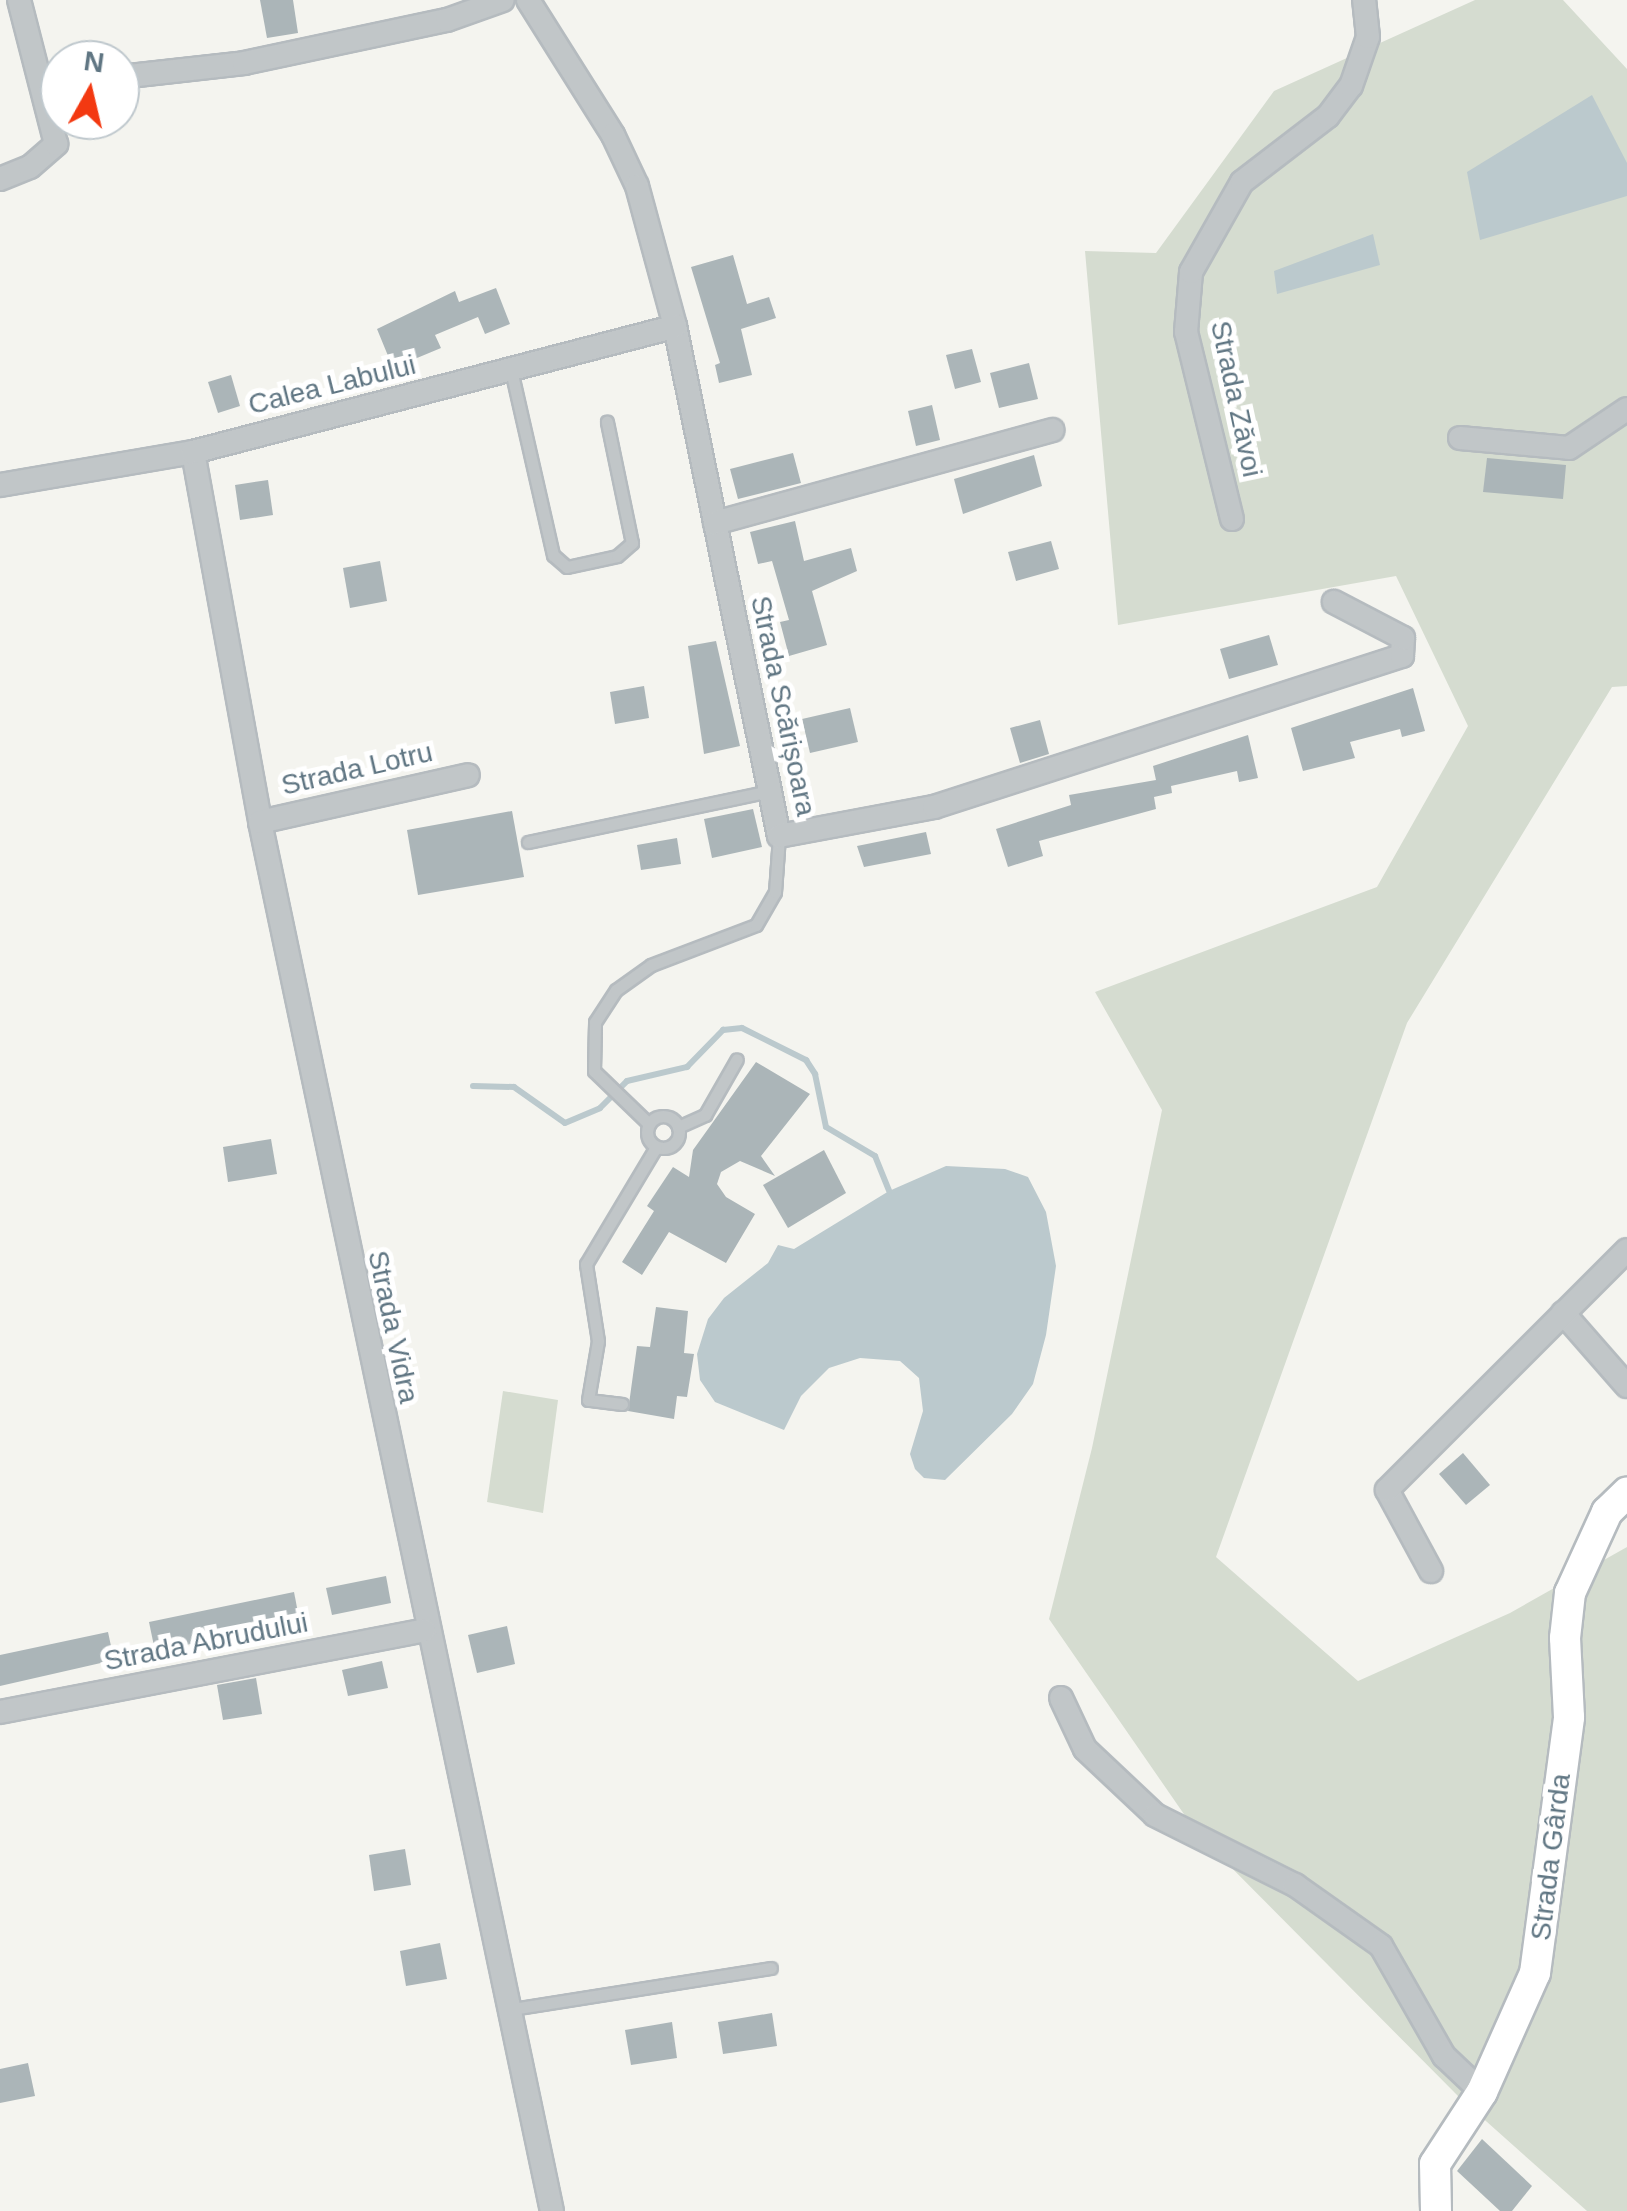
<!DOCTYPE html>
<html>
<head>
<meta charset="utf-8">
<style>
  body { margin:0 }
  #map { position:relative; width:1627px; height:2211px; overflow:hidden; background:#f4f4ef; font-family:Helvetica,sans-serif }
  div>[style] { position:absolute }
  .green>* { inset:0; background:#d5dcd0 }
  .water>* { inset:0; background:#bbc9cd }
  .stream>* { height:6px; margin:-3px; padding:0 3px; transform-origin:3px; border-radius:3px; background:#bbc9cd }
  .building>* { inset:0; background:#abb5b8 }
  .roads { filter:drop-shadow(2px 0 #b5bbbf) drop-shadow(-2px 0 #b5bbbf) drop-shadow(0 2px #b5bbbf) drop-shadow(0 -2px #b5bbbf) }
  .lane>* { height:11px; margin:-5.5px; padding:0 5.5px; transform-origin:5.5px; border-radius:5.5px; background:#c1c6c8 }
  .lane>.ring { margin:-5.5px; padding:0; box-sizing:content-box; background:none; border:11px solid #c1c6c8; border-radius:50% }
  .street>* { height:22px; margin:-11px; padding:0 11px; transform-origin:11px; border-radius:11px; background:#c1c6c8 }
  .secondary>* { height:30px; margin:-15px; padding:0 15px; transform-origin:15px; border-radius:15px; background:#fff }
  span { translate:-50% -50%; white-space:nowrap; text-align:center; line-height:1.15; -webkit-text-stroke:10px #fff; paint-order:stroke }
  .street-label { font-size:28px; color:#607683 }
  .north { position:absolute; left:40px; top:40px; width:100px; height:100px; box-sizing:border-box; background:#fff; border:2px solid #bfc8cd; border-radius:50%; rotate:8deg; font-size:28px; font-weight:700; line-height:40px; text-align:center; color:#607683 }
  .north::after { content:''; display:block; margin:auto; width:35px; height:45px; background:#f33911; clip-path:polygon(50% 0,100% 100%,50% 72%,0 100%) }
</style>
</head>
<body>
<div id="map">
  <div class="green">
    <div style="clip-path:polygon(1475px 0,1563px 0,1627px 69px,1627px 686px,1612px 687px,1407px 1023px,1216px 1557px,1358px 1681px,1510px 1613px,1627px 1547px,1627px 2211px,1587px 2211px,1459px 2097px,1197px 1833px,1049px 1619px,1092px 1448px,1162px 1110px,1095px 992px,1377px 887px,1468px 726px,1396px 576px,1118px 625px,1085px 251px,1156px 253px,1274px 91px)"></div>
    <div style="clip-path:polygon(503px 1391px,558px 1400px,543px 1513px,487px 1502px)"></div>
  </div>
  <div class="water">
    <div style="clip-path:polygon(1592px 95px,1627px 163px,1627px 196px,1480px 240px,1467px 172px)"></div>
    <div style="clip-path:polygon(1373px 234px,1380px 265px,1277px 294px,1274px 271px)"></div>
    <div style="clip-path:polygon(946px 1166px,1005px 1169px,1028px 1177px,1046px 1212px,1056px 1266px,1046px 1335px,1033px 1384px,1012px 1414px,945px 1480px,924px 1478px,915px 1469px,910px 1454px,923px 1411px,919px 1378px,900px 1361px,860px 1358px,829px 1368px,801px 1396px,784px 1430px,715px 1402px,700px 1380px,697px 1354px,708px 1319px,724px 1298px,768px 1263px,778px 1245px,794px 1249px,889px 1191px)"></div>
  </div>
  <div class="stream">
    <div style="left:473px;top:1086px;width:41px;rotate:1.4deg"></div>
    <div style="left:514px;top:1087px;width:62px;rotate:35.2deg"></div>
    <div style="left:565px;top:1123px;width:38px;rotate:-23deg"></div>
    <div style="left:600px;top:1108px;width:38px;rotate:-45deg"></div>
    <div style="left:627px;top:1081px;width:62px;rotate:-13.1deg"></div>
    <div style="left:687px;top:1067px;width:52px;rotate:-45.8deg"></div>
    <div style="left:723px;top:1030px;width:19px;rotate:-6deg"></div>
    <div style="left:742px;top:1028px;width:72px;rotate:26.6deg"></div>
    <div style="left:806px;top:1060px;width:17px;rotate:57deg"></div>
    <div style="left:815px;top:1074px;width:54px;rotate:78.3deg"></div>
    <div style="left:826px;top:1127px;width:57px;rotate:30.6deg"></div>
    <div style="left:875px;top:1156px;width:38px;rotate:68deg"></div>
  </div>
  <div class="building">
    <div style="clip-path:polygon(260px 0,293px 0,298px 33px,267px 38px)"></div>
    <div style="clip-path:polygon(733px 255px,747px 304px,769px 297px,776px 318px,741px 329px,752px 375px,719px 383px,715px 365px,720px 363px,691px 267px)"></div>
    <div style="clip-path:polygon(496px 288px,510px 324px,485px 334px,478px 317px,435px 335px,441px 348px,393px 368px,377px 329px,455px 291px,459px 302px)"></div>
    <div style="clip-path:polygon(972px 349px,981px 382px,955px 389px,946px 355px)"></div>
    <div style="clip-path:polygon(1029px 363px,1038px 399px,999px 408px,990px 373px)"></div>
    <div style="clip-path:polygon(231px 375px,240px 406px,218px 413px,208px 382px)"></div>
    <div style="clip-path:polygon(932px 405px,940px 440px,916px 446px,908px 411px)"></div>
    <div style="clip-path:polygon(793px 453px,801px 483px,738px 499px,730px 469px)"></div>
    <div style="clip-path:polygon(1034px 455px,1042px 486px,963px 514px,954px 479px)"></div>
    <div style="clip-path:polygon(1487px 458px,1566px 465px,1563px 499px,1483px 492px)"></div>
    <div style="clip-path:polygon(268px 480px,273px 515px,240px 520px,235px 485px)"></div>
    <div style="clip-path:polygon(795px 521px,804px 561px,851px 548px,857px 571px,812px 591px,827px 645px,789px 656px,780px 622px,789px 620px,772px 561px,758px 564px,750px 532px)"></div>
    <div style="clip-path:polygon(1051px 541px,1059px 569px,1016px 581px,1008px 552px)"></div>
    <div style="clip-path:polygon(380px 561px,387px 601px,350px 608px,343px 568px)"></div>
    <div style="clip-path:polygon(1269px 635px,1278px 665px,1229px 679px,1220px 649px)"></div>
    <div style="clip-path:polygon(716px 641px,740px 746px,704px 754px,688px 646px)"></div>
    <div style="clip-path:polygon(644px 686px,649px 718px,615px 724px,610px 692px)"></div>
    <div style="clip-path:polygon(1413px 688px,1425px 731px,1402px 737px,1400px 729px,1350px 742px,1355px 758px,1303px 771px,1291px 728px)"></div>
    <div style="clip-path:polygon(850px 708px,858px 742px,810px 753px,802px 719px)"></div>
    <div style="clip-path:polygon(1040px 720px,1049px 754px,1020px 763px,1010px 728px)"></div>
    <div style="clip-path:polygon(1248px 735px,1258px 778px,1239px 782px,1237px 771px,1171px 786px,1172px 793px,1154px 797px,1156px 809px,1039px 841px,1043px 856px,1008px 867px,996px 829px,1071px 805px,1069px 795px,1156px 780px,1153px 766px)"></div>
    <div style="clip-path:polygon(753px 809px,762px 847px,712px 858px,704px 819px)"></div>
    <div style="clip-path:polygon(512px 811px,524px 877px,418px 895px,407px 830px)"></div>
    <div style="clip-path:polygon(926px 832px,931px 854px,864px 867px,857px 846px)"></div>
    <div style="clip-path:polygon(677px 838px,681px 864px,641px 870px,637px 845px)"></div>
    <div style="clip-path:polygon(756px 1062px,810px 1094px,761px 1156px,775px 1176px,740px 1161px,721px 1172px,717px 1184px,726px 1197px,755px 1214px,726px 1263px,669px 1232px,642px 1275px,622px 1262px,654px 1211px,647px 1206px,673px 1167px,689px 1177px,693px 1150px)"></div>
    <div style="clip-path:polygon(271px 1139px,277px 1174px,228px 1182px,223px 1147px)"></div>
    <div style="clip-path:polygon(824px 1150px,846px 1193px,788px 1228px,763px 1185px)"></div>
    <div style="clip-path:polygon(656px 1307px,688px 1311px,684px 1353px,694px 1354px,687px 1397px,677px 1396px,674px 1419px,628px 1411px,637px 1346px,650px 1347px)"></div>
    <div style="clip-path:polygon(1463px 1453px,1490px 1485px,1466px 1505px,1439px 1474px)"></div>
    <div style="clip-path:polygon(386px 1576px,391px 1603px,332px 1615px,326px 1588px)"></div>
    <div style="clip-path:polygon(294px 1592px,300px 1623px,155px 1651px,149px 1622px)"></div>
    <div style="clip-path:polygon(507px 1626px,515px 1664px,477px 1673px,468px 1635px)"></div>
    <div style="clip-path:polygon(108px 1632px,114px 1660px,0 1686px,0 1655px)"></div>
    <div style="clip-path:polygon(382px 1661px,388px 1688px,348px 1696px,342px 1670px)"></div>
    <div style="clip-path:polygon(256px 1678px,262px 1714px,223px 1720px,217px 1685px)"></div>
    <div style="clip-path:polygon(405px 1849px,411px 1885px,374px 1891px,369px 1855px)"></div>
    <div style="clip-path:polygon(440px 1943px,447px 1979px,406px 1986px,400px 1951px)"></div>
    <div style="clip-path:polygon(772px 2013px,777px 2046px,723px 2054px,718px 2022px)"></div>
    <div style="clip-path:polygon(672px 2022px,677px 2058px,631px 2065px,625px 2030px)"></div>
    <div style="clip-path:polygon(28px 2063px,35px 2096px,0 2103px,0 2069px)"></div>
    <div style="clip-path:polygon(1482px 2139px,1532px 2186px,1512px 2211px,1500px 2211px,1457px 2171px)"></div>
  </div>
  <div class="roads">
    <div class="lane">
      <div style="left:511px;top:370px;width:190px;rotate:77.2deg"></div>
      <div style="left:553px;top:555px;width:18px;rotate:41deg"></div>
      <div style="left:567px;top:567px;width:51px;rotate:-12.4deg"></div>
      <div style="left:617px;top:556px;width:20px;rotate:-41deg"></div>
      <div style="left:632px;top:543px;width:124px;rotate:-101.7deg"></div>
      <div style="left:528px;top:842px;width:247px;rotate:-11.9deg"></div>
      <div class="ring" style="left:647px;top:1116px;width:21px;height:21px"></div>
      <div style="left:649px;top:1124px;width:76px;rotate:-136.1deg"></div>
      <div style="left:594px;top:1071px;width:49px;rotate:-88.8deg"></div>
      <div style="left:595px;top:1022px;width:38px;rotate:-57deg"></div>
      <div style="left:616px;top:990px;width:43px;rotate:-35.5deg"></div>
      <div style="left:651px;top:965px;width:112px;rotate:-20.9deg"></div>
      <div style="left:756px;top:925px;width:38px;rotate:-60deg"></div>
      <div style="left:775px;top:892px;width:56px;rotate:-85.9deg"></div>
      <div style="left:678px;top:1127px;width:30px;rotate:-24deg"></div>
      <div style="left:705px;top:1115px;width:64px;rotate:-60.3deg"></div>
      <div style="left:622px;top:1404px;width:34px;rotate:-173deg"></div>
      <div style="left:588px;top:1400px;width:60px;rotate:-80.4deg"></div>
      <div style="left:598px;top:1341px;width:78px;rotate:-98.9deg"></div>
      <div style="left:586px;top:1264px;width:136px;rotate:-59.1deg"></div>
      <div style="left:512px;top:2009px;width:262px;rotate:-9deg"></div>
    </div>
    <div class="street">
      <div style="left:528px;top:0;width:160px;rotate:57.8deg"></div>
      <div style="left:613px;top:135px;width:56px;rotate:64.8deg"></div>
      <div style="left:637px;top:186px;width:145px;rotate:74.8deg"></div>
      <div style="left:675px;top:326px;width:520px;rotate:78.47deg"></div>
      <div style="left:779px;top:836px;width:158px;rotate:-10.6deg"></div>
      <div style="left:934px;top:807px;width:492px;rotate:-17.9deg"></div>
      <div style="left:1402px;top:656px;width:18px;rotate:-87deg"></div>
      <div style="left:1403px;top:638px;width:78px;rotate:-152.4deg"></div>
      <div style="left:120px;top:77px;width:125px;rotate:-6.4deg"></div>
      <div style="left:244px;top:63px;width:208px;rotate:-12deg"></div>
      <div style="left:447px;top:20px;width:59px;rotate:-19.7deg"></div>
      <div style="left:0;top:179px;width:32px;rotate:-22deg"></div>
      <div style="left:30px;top:167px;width:35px;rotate:-41deg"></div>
      <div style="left:56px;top:144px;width:149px;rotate:-104.4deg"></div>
      <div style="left:1460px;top:438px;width:109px;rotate:5.2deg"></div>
      <div style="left:1569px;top:448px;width:70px;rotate:-33.9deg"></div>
      <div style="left:193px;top:452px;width:376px;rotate:79.7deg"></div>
      <div style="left:260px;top:822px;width:1419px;rotate:78.13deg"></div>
      <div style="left:0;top:485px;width:196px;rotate:-9.7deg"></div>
      <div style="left:193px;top:452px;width:498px;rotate:-14.6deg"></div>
      <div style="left:1232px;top:519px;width:193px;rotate:-103.8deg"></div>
      <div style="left:1186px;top:332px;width:60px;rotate:-85.2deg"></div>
      <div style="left:1191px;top:272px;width:103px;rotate:-60.5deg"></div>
      <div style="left:1242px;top:182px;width:108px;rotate:-37.5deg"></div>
      <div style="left:1328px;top:116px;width:38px;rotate:-53deg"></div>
      <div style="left:1351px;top:86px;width:52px;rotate:-70.9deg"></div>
      <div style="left:1368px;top:37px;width:37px;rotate:-96deg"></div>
      <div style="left:715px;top:523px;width:350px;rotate:-15.4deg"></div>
      <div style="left:260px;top:822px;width:213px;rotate:-12.7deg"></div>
      <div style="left:1563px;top:1313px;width:97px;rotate:48.8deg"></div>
      <div style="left:1431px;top:1571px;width:92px;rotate:-118.5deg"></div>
      <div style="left:1387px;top:1490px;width:339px;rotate:-45deg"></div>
      <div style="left:1061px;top:1698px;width:56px;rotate:64.8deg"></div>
      <div style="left:1085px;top:1749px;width:96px;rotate:43.3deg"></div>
      <div style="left:1155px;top:1815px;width:157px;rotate:26.6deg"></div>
      <div style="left:1295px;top:1885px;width:105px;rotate:35.3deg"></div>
      <div style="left:1381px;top:1946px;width:127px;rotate:60.2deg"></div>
      <div style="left:1444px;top:2056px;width:52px;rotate:43.5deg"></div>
      <div style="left:0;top:1712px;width:432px;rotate:-10.9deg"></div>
    </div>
    <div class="secondary">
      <div style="left:1436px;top:2211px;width:47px;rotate:-91.2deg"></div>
      <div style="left:1435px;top:2164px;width:86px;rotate:-56.9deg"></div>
      <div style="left:1482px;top:2092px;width:130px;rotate:-66deg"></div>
      <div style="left:1535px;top:1973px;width:258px;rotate:-82.4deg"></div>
      <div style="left:1569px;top:1717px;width:79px;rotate:-92.9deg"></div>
      <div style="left:1565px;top:1638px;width:45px;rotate:-83.7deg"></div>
      <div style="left:1570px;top:1593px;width:89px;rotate:-65.4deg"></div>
      <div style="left:1607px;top:1512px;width:28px;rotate:-44deg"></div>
    </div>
  </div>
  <div class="street-label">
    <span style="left:332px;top:385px;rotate:-14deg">Calea Labului</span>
    <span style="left:1236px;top:399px;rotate:78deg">Strada Zăvoi</span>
    <span style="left:783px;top:706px;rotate:78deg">Strada Scărișoara</span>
    <span style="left:357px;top:769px;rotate:-13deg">Strada Lotru</span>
    <span style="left:393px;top:1327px;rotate:78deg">Strada Vidra</span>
    <span style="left:206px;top:1642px;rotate:-11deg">Strada Abrudului</span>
    <span style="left:1551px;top:1857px;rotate:-83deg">Strada Gârda</span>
  </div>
  <div class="north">N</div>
</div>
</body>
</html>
